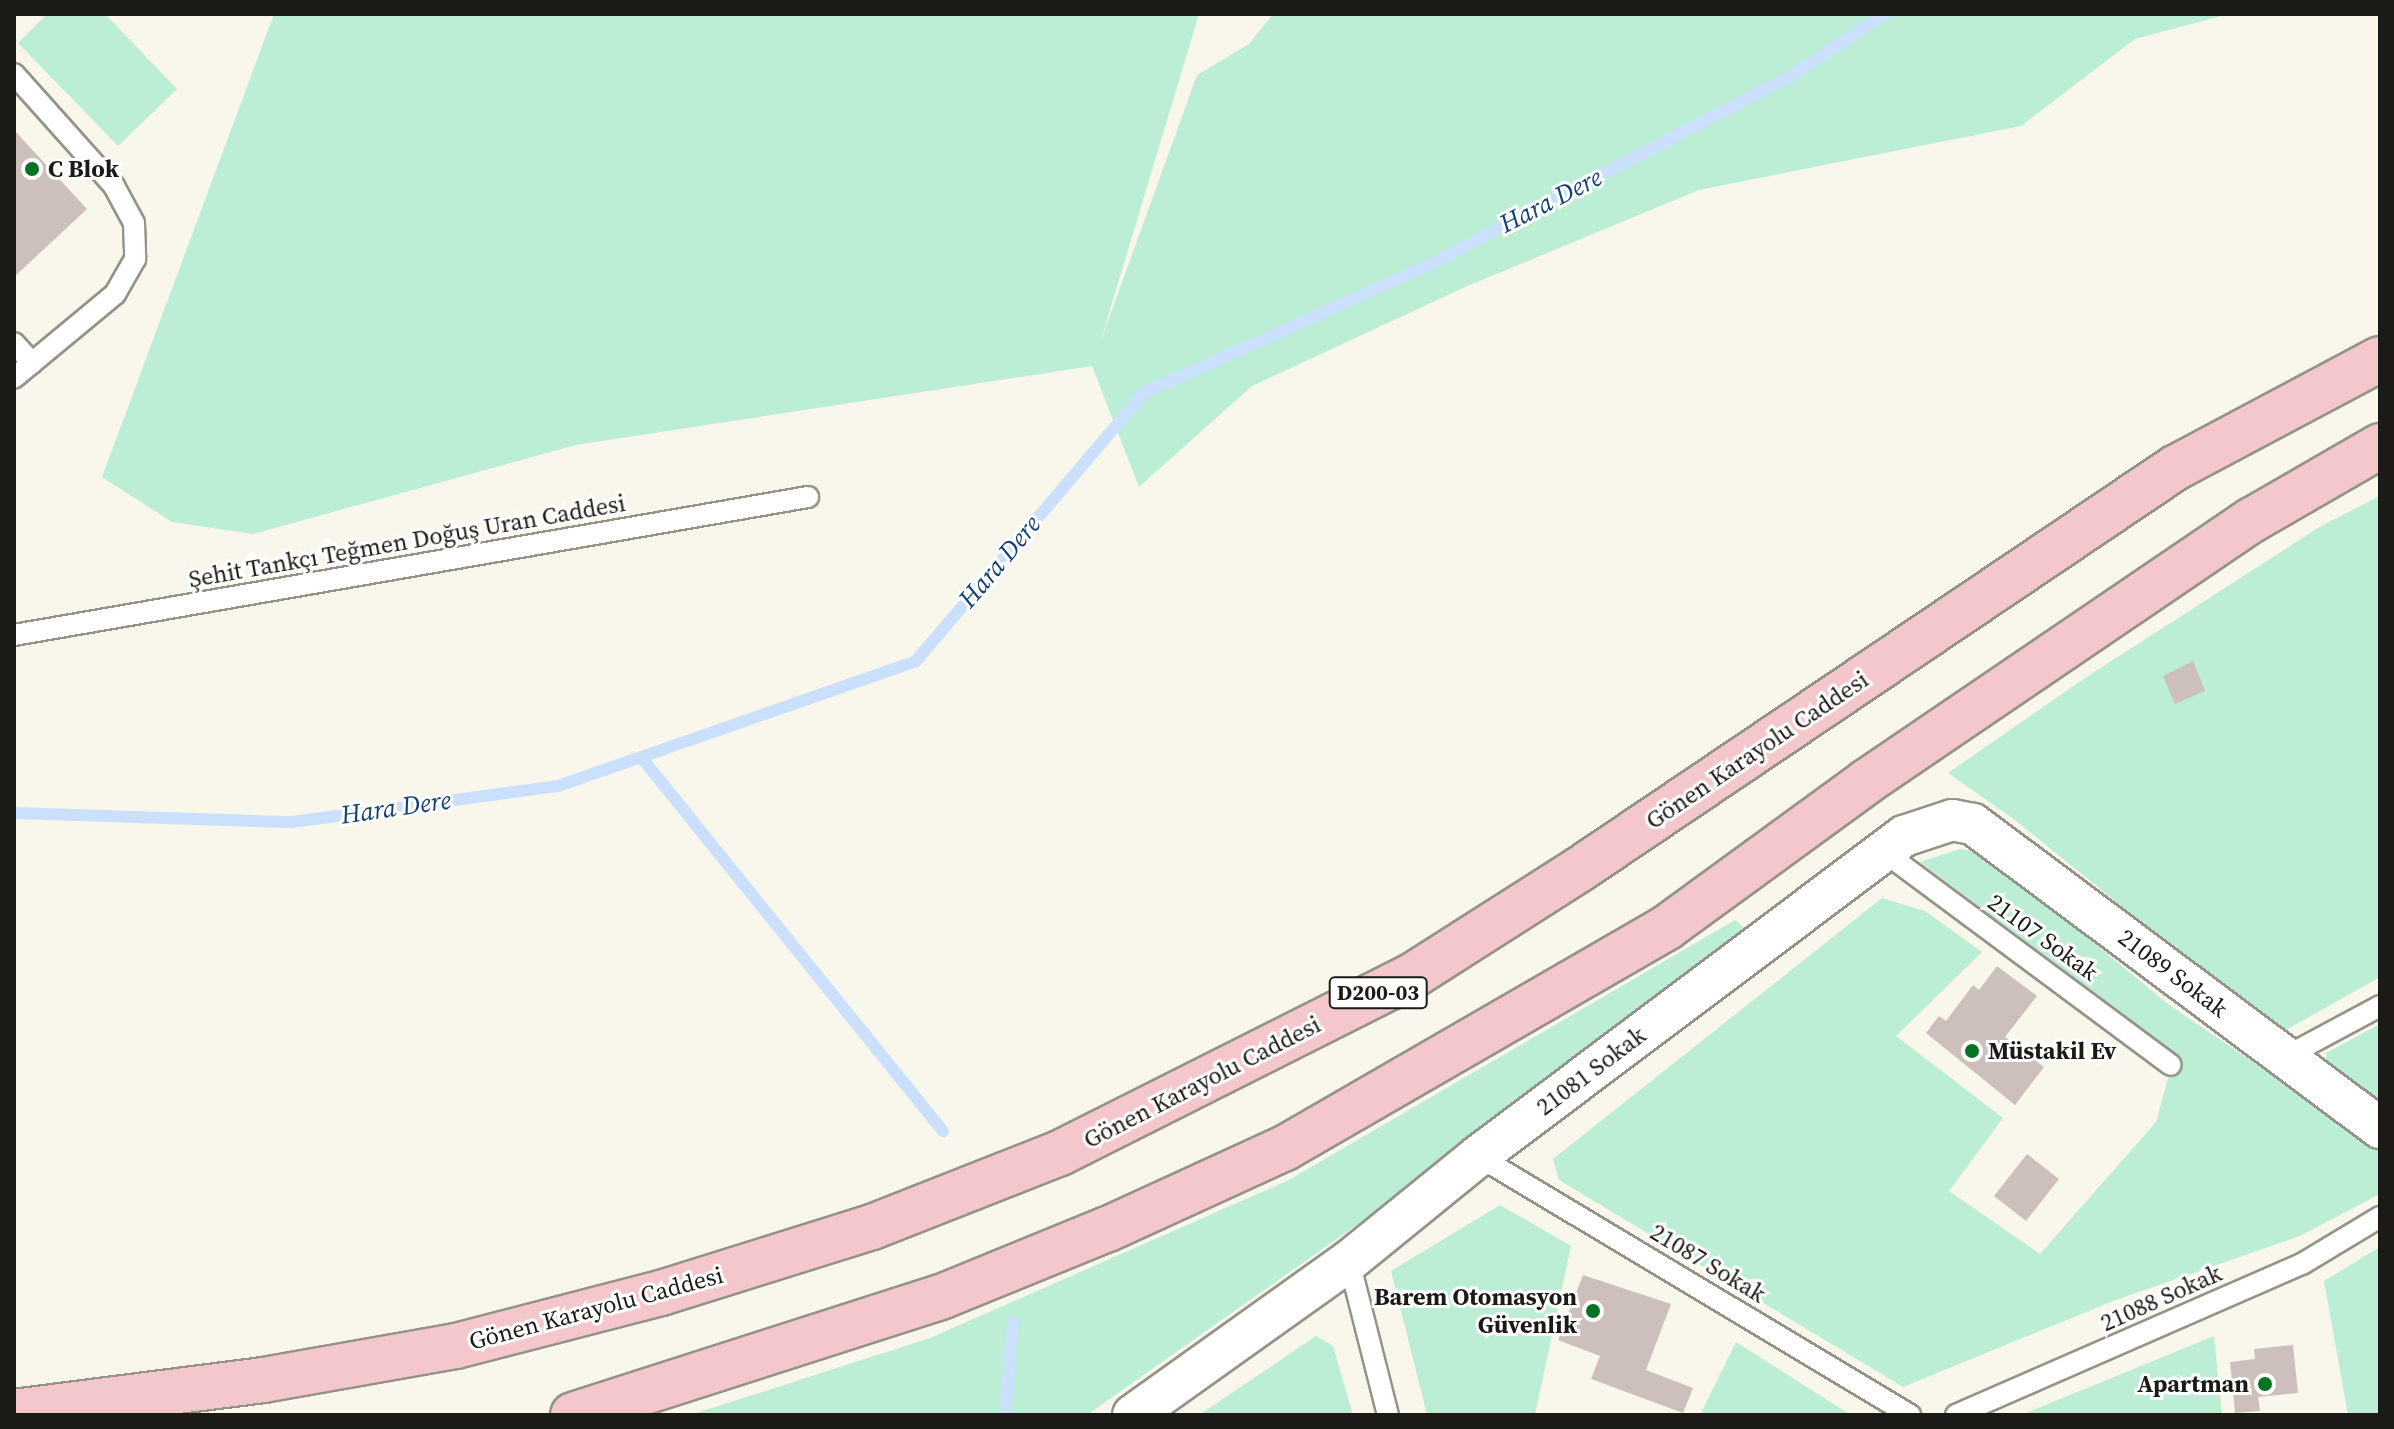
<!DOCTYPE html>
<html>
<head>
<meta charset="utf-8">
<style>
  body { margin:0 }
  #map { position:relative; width:2394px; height:1429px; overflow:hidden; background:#f9f7eb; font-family:"Source Serif 4",serif }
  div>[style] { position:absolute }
  .green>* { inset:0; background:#bbeed4 }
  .stream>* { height:12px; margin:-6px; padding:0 6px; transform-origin:6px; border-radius:6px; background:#cae0fc }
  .building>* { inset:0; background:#cdc0bc }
  .roads { filter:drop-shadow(2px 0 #959388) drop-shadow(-2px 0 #959388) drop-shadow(0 2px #959388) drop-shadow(0 -2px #959388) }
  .lane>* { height:20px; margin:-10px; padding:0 10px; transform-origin:10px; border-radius:10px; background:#fff }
  .street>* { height:40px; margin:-20px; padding:0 20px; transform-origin:20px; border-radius:20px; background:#fff }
  .highway>* { height:44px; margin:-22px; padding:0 22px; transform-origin:22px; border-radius:22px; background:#f3c7cc }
  .dots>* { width:22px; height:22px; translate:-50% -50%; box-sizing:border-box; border:4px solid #fff; border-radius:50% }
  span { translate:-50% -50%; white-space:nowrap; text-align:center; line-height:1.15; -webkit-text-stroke:6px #fff; paint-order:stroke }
  .shield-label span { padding:2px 6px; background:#fff; border:2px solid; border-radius:6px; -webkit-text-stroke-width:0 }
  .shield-label { font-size:22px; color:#1b1a16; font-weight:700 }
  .poi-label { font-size:24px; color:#1b1a16; font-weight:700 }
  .left { translate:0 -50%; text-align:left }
  .right { translate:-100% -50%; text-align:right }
  .street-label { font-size:24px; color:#1b1a16 }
  .water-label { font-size:26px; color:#134078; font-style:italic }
  .frame { position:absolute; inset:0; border:16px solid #1b1a16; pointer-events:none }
</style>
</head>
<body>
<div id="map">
  <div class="green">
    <div style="clip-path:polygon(47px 14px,105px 14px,177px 89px,118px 146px,18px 43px)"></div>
    <div style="clip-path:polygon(274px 14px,1199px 14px,1100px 343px,1197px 75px,1249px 44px,1273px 14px,2229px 14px,2135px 39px,2021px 126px,1699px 190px,1465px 287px,1252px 386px,1139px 487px,1092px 366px,576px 445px,253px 534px,172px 522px,102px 477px)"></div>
    <div style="clip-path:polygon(2380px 496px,2380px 977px,2279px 1034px,2015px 820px,1948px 773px,2085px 678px,2321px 526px)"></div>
    <div style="clip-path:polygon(1960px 849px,1984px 852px,2169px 1005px,2380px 1148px,2380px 1194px,2300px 1236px,2113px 1301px,1903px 1387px,1559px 1180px,1553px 1159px,1882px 898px,1925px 911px,1982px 952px,1896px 1036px,2003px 1118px,1949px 1191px,2040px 1254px,2156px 1122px,2175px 1053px,1920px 862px)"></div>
    <div style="clip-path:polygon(1735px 920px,1750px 933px,1375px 1212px,1087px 1415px,690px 1415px,930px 1338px,1287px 1181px)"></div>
    <div style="clip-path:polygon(2380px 1024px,2380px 1107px,2327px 1075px,2326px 1053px)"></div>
    <div style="clip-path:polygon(1500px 1205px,1571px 1246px,1535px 1415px,1427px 1415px,1391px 1271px)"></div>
    <div style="clip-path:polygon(2380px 1247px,2380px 1415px,2348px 1415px,2324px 1281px)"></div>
    <div style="clip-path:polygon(1316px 1336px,1333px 1346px,1353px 1415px,1199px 1415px)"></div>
    <div style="clip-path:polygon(2214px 1336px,2222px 1415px,2021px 1415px)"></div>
    <div style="clip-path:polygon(1736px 1342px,1851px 1415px,1700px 1415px)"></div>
  </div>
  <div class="stream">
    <div style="left:641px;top:757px;width:481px;rotate:51.1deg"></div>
    <div style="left:14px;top:813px;width:278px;rotate:1.9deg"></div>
    <div style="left:292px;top:822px;width:268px;rotate:-7.7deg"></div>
    <div style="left:558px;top:786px;width:378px;rotate:-19.2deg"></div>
    <div style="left:915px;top:662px;width:353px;rotate:-49.6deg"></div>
    <div style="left:1144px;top:393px;width:312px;rotate:-24.2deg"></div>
    <div style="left:1429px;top:265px;width:406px;rotate:-27.6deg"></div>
    <div style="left:1789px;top:77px;width:115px;rotate:-33.3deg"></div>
    <div style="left:1005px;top:1415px;width:94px;rotate:-85.1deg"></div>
  </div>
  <div class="building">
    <div style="clip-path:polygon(14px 130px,87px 209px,14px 277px)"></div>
    <div style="clip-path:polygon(2193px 661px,2205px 691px,2175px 704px,2163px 676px)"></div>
    <div style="clip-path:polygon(1997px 966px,2037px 996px,2005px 1037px,2044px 1067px,2015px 1105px,1926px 1033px,1939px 1016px,1946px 1021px,1973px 985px,1979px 990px)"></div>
    <div style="clip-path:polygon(2027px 1154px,2059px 1179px,2026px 1221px,1994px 1196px)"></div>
    <div style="clip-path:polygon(1583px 1275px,1671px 1304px,1646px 1370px,1693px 1388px,1683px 1413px,1591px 1379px,1600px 1356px,1558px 1340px)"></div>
    <div style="clip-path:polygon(2293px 1345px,2298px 1393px,2258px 1397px,2260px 1411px,2235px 1413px,2230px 1362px,2255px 1359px,2254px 1349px)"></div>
  </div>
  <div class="roads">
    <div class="lane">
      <div style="left:14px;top:74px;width:150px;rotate:48.2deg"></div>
      <div style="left:114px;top:186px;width:42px;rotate:61.6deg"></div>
      <div style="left:134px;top:223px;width:36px;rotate:88deg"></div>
      <div style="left:135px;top:259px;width:40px;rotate:119.7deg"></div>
      <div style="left:115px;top:294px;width:131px;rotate:140.3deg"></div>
      <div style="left:14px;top:343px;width:27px;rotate:48deg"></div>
      <div style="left:14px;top:635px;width:806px;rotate:-9.86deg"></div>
      <div style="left:1884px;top:852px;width:357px;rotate:36.6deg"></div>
      <div style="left:2285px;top:1057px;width:108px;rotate:-28.2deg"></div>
      <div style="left:1478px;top:1156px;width:504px;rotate:30.94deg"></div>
      <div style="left:1349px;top:1261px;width:159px;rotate:75.8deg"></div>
      <div style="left:1956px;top:1415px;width:378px;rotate:-23.6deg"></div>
      <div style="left:2302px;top:1264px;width:91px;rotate:-31.1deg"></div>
    </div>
    <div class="street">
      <div style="left:1133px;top:1415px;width:265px;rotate:-35.5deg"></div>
      <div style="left:1349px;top:1261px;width:166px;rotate:-39.1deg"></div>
      <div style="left:1478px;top:1156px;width:533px;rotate:-36.91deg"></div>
      <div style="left:1904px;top:836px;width:51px;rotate:-18.4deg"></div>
      <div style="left:1952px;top:820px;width:21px;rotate:11deg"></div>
      <div style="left:1973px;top:824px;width:508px;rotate:36.76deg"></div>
    </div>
    <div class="highway">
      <div style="left:14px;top:1412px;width:251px;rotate:-7.3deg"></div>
      <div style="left:263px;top:1380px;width:196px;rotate:-10deg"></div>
      <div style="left:456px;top:1346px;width:212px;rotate:-14.5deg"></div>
      <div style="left:661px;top:1293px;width:221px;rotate:-17.4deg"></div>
      <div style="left:872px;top:1227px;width:202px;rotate:-21.5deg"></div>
      <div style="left:1060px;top:1153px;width:394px;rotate:-26.7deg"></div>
      <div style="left:1412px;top:976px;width:199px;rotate:-32.5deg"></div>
      <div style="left:1580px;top:869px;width:718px;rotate:-33.98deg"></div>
      <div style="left:2175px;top:468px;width:232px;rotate:-28deg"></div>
      <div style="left:573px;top:1415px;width:386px;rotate:-17.8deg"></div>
      <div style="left:941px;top:1297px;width:180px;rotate:-22.2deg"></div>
      <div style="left:1108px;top:1229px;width:195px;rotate:-24.6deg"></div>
      <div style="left:1285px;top:1148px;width:440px;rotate:-30deg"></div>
      <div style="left:1666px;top:928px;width:248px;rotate:-36.1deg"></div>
      <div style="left:1866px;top:782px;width:467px;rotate:-34.2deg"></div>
      <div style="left:2252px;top:520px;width:148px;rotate:-30deg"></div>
    </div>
  </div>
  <div class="dots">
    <div style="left:32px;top:169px;background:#057326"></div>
    <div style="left:1972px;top:1051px;background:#057326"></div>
    <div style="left:1593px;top:1311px;background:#057326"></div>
    <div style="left:2265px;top:1384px;background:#057326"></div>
  </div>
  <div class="shield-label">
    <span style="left:1378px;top:993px">D200-03</span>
  </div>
  <div class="poi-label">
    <span class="left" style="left:48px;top:169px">C Blok</span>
    <span class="left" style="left:1988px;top:1051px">Müstakil Ev</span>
    <span class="right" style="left:1577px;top:1311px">Barem Otomasyon<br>Güvenlik</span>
    <span class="right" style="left:2249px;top:1384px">Apartman</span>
  </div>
  <div class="street-label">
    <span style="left:407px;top:541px;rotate:-10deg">Şehit Tankçı Teğmen Doğuş Uran Caddesi</span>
    <span style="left:1757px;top:750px;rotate:-34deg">Gönen Karayolu Caddesi</span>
    <span style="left:2043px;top:937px;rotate:36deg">21107 Sokak</span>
    <span style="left:2173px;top:973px;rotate:37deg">21089 Sokak</span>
    <span style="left:1591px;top:1071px;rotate:-37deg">21081 Sokak</span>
    <span style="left:1202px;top:1082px;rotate:-27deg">Gönen Karayolu Caddesi</span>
    <span style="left:1708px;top:1263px;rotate:31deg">21087 Sokak</span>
    <span style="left:2161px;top:1298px;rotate:-24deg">21088 Sokak</span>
    <span style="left:596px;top:1308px;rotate:-15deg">Gönen Karayolu Caddesi</span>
  </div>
  <div class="water-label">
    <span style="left:1551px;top:201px;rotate:-27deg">Hara Dere</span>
    <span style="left:1000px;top:562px;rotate:-50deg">Hara Dere</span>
    <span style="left:396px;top:808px;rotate:-8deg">Hara Dere</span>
  </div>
  <div class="frame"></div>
</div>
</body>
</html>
